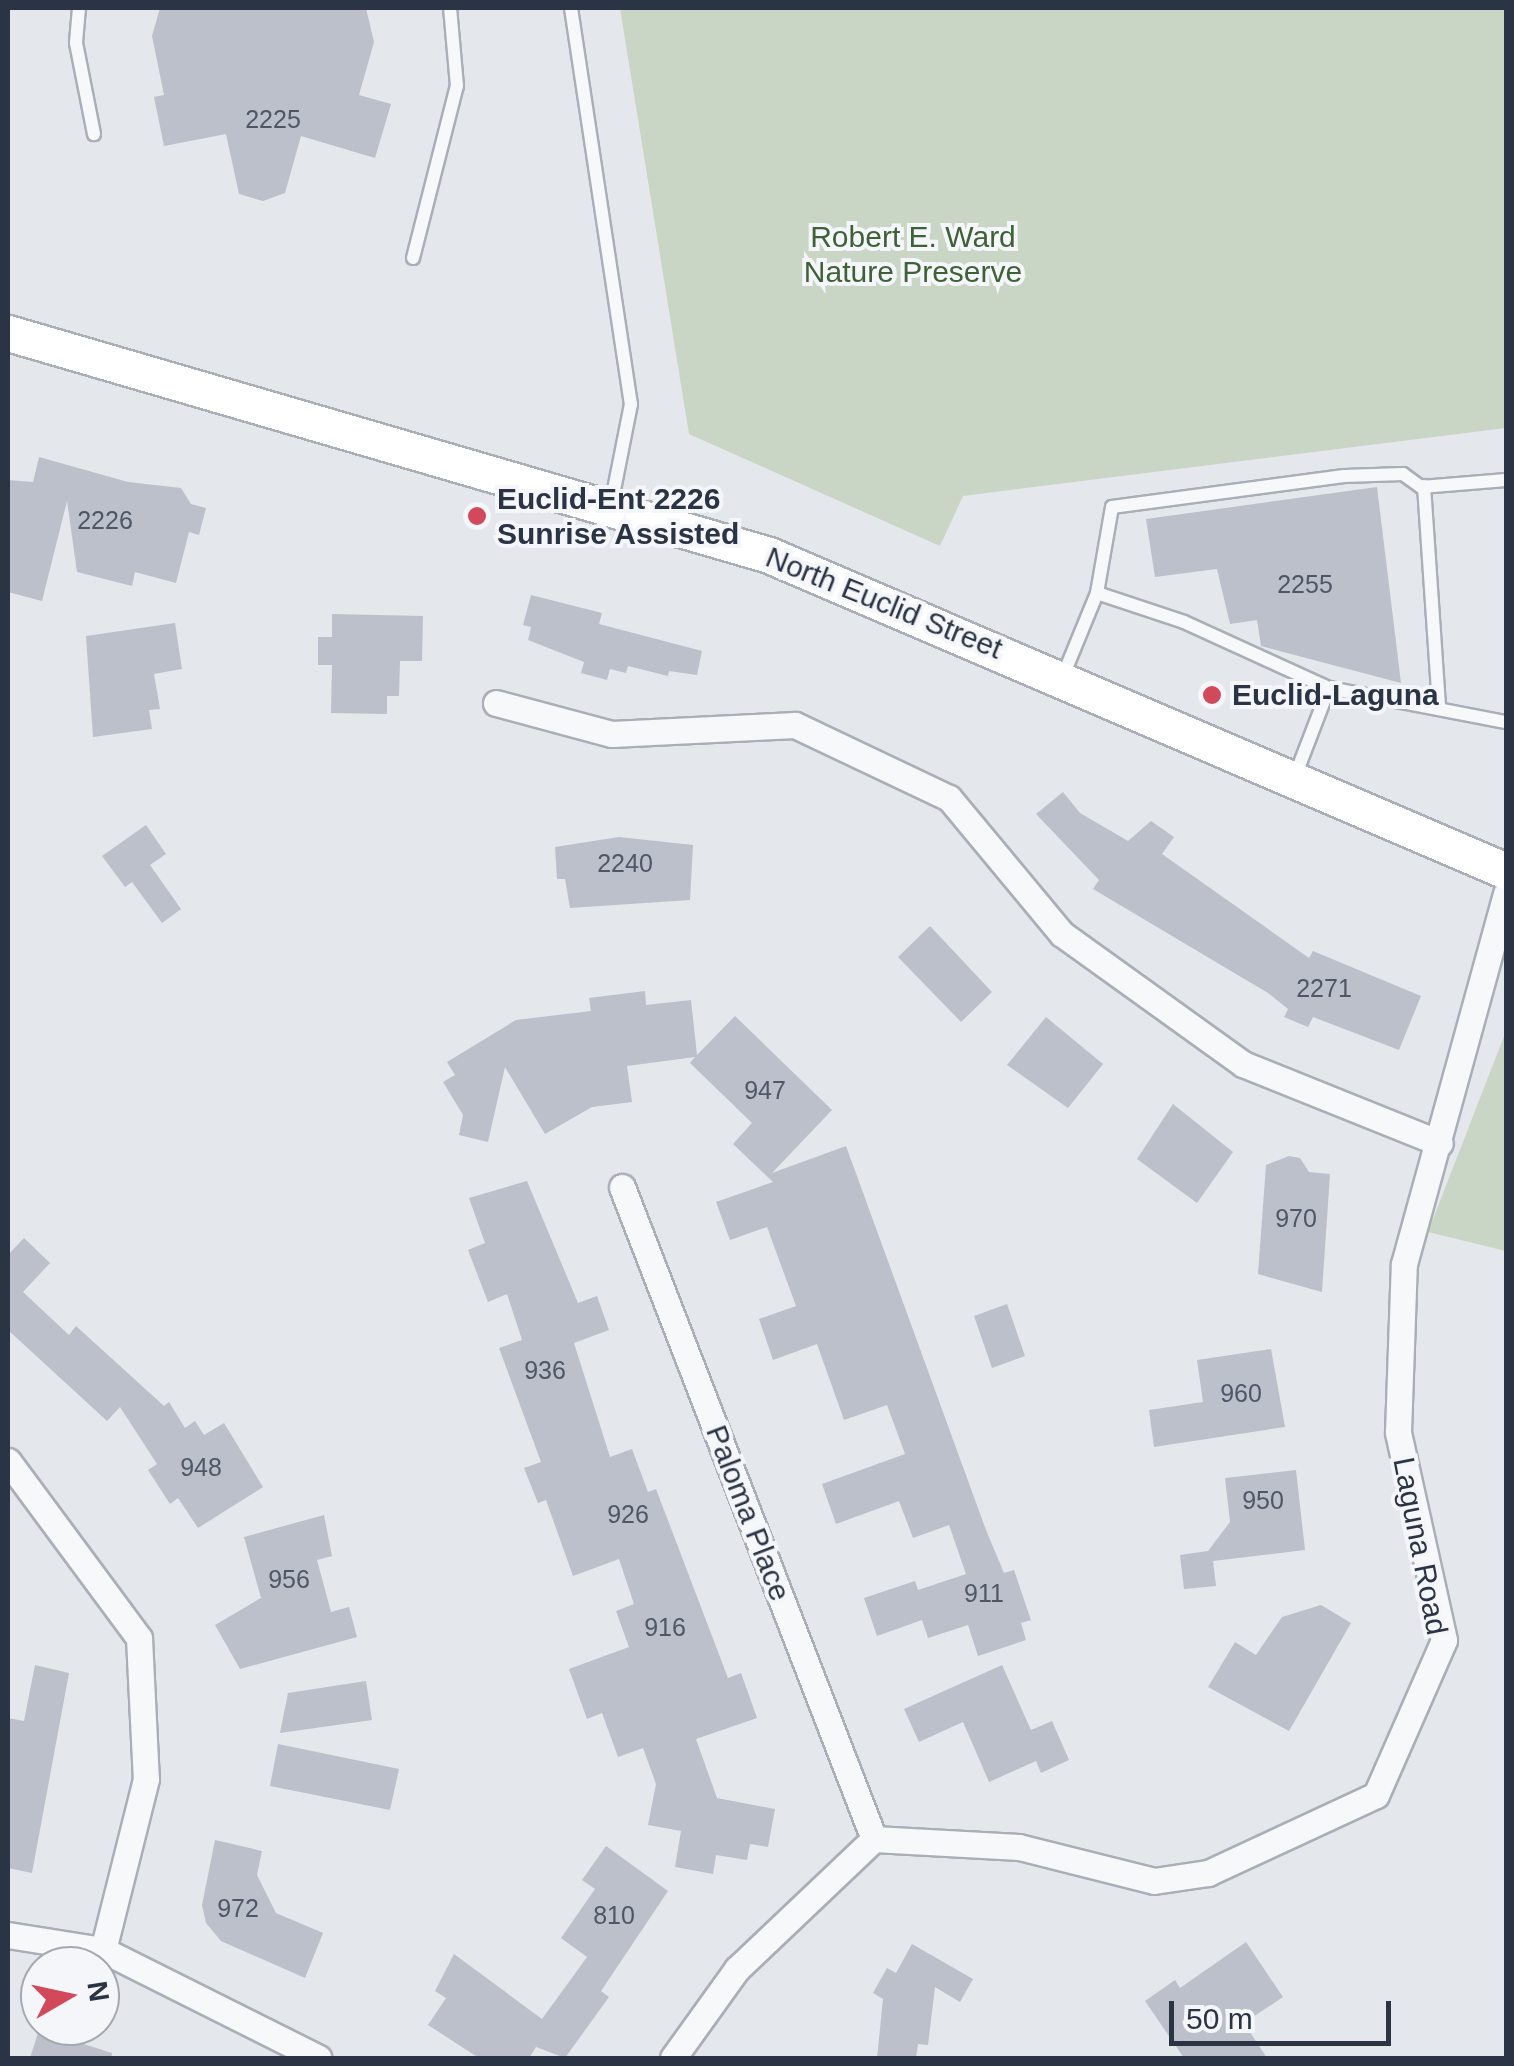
<!DOCTYPE html>
<html>
<head>
<meta charset="utf-8">
<style>
  body { margin:0 }
  #map { position:relative; width:1514px; height:2066px; overflow:hidden; background:#e4e7ec; font-family:Helvetica,sans-serif }
  div>[style] { position:absolute }
  .green>* { inset:0; background:#c9d6c5 }
  .building>* { inset:0; background:#bbc0ca }
  .roads { filter:drop-shadow(2px 0 #a9aeb7) drop-shadow(-2px 0 #a9aeb7) drop-shadow(0 2px #a9aeb7) drop-shadow(0 -2px #a9aeb7) }
  .service>* { height:12px; margin:-6px; padding:0 6px; transform-origin:6px; border-radius:6px; background:#f7f8fa }
  .minor>* { height:25px; margin:-12.5px; padding:0 12.5px; transform-origin:12.5px; border-radius:12.5px; background:#f7f8fa }
  .secondary>* { height:35px; margin:-17.5px; padding:0 17.5px; transform-origin:17.5px; border-radius:17.5px; background:#fff }
  .dots>* { width:28px; height:28px; translate:-50% -50%; box-sizing:border-box; border:5px solid #f4f6f9; border-radius:50% }
  span { translate:-50% -50%; white-space:nowrap; text-align:center; line-height:1.15; -webkit-text-stroke:8px #f4f6f9; paint-order:stroke }
  .number-label { font-size:25px; color:#4f5766 }
  .number-label span { -webkit-text-stroke-width:0 }
  .park-label { font-size:30px; color:#3f6138 }
  .poi-label { font-size:30px; color:#2b3445; font-weight:700 }
  .left { translate:0 -50%; text-align:left }
  .street-label { font-size:30px; color:#2b3445 }
  .frame { position:absolute; inset:0; border:10px solid #2b3445; pointer-events:none }
  .north { position:absolute; left:20px; top:1946px; width:100px; height:100px; box-sizing:border-box; background:#f4f6f9; border:2px solid #a4a8b1; border-radius:50%; rotate:81deg; font-size:28px; font-weight:700; line-height:40px; text-align:center; color:#2b3445 }
  .north::after { content:''; display:block; margin:auto; width:35px; height:45px; background:#d1495b; clip-path:polygon(50% 0,100% 100%,50% 72%,0 100%) }
  .scale { position:absolute; left:1169px; top:2001px; width:222px; height:45px; box-sizing:border-box; border:5px solid #2b3445; border-top:0; padding-left:12px; font-size:30px; line-height:35px; white-space:nowrap; color:#2b3445; -webkit-text-stroke:8px #f4f6f9; paint-order:stroke }
</style>
</head>
<body>
<div id="map">
  <div class="green">
    <div style="clip-path:polygon(620px 8px,1506px 8px,1506px 428px,963px 496px,940px 546px,689px 434px)"></div>
    <div style="clip-path:polygon(1506px 1031px,1506px 1251px,1428px 1232px)"></div>
  </div>
  <div class="building">
    <div style="clip-path:polygon(160px 8px,366px 8px,374px 42px,359px 95px,391px 104px,375px 158px,301px 136px,285px 193px,263px 201px,239px 194px,226px 134px,164px 146px,154px 97px,164px 95px,152px 36px)"></div>
    <div style="clip-path:polygon(39px 457px,128px 482px,181px 488px,191px 504px,206px 508px,199px 535px,189px 532px,176px 583px,135px 572px,132px 586px,77px 572px,67px 501px,42px 601px,8px 592px,8px 480px,33px 482px)"></div>
    <div style="clip-path:polygon(1377px 487px,1401px 683px,1261px 646px,1257px 620px,1230px 624px,1217px 569px,1155px 577px,1146px 519px)"></div>
    <div style="clip-path:polygon(531px 595px,602px 613px,599px 624px,702px 651px,697px 675px,669px 671px,668px 676px,628px 666px,626px 673px,610px 669px,607px 680px,581px 673px,584px 662px,528px 640px,531px 627px,523px 625px)"></div>
    <div style="clip-path:polygon(332px 614px,423px 616px,422px 661px,400px 661px,399px 696px,387px 696px,387px 714px,331px 713px,332px 665px,318px 665px,318px 637px,332px 637px)"></div>
    <div style="clip-path:polygon(175px 623px,182px 669px,154px 674px,160px 709px,149px 710px,152px 729px,93px 737px,86px 636px)"></div>
    <div style="clip-path:polygon(1063px 792px,1080px 813px,1128px 841px,1151px 821px,1174px 837px,1162px 854px,1309px 958px,1313px 951px,1421px 996px,1399px 1050px,1313px 1017px,1308px 1027px,1284px 1017px,1288px 1009px,1268px 993px,1093px 889px,1099px 880px,1036px 814px)"></div>
    <div style="clip-path:polygon(146px 825px,166px 854px,150px 865px,181px 909px,162px 923px,132px 882px,125px 887px,102px 856px)"></div>
    <div style="clip-path:polygon(619px 837px,693px 845px,690px 900px,570px 908px,565px 879px,557px 879px,555px 847px)"></div>
    <div style="clip-path:polygon(930px 926px,992px 992px,961px 1022px,898px 957px)"></div>
    <div style="clip-path:polygon(645px 991px,646px 1005px,691px 1000px,697px 1055px,735px 1016px,832px 1110px,772px 1173px,846px 1146px,986px 1530px,1004px 1573px,1014px 1570px,1031px 1620px,1021px 1623px,1026px 1640px,978px 1656px,968px 1625px,928px 1638px,922px 1620px,877px 1636px,864px 1598px,915px 1581px,918px 1590px,966px 1574px,949px 1525px,913px 1538px,899px 1501px,836px 1524px,822px 1484px,905px 1454px,887px 1405px,844px 1420px,817px 1344px,773px 1360px,759px 1319px,796px 1306px,767px 1227px,730px 1240px,716px 1202px,773px 1182px,733px 1144px,752px 1123px,690px 1063px,695px 1057px,627px 1066px,632px 1102px,592px 1107px,545px 1134px,505px 1067px,488px 1142px,459px 1135px,463px 1115px,443px 1082px,455px 1075px,447px 1062px,516px 1020px,591px 1011px,589px 998px)"></div>
    <div style="clip-path:polygon(1046px 1017px,1103px 1064px,1068px 1108px,1007px 1065px)"></div>
    <div style="clip-path:polygon(1173px 1104px,1233px 1152px,1197px 1203px,1137px 1159px)"></div>
    <div style="clip-path:polygon(1289px 1156px,1300px 1158px,1309px 1172px,1330px 1174px,1322px 1292px,1258px 1274px,1266px 1165px)"></div>
    <div style="clip-path:polygon(527px 1181px,578px 1303px,597px 1296px,609px 1330px,574px 1343px,610px 1457px,632px 1449px,648px 1492px,656px 1489px,728px 1678px,741px 1673px,757px 1718px,696px 1739px,717px 1798px,775px 1809px,768px 1847px,750px 1844px,747px 1860px,716px 1855px,713px 1874px,675px 1867px,681px 1831px,648px 1825px,656px 1784px,643px 1748px,618px 1757px,602px 1713px,587px 1719px,569px 1669px,629px 1647px,616px 1611px,634px 1604px,619px 1559px,573px 1576px,546px 1500px,538px 1503px,524px 1468px,541px 1462px,499px 1348px,522px 1340px,507px 1294px,488px 1302px,468px 1250px,485px 1243px,469px 1198px)"></div>
    <div style="clip-path:polygon(24px 1238px,50px 1263px,23px 1292px,69px 1335px,76px 1326px,164px 1406px,169px 1402px,185px 1428px,195px 1421px,204px 1435px,224px 1423px,263px 1487px,198px 1528px,178px 1498px,170px 1504px,148px 1470px,157px 1464px,120px 1407px,107px 1421px,8px 1330px,8px 1255px)"></div>
    <div style="clip-path:polygon(1007px 1304px,1025px 1356px,992px 1368px,974px 1316px)"></div>
    <div style="clip-path:polygon(1271px 1349px,1285px 1427px,1154px 1447px,1149px 1410px,1203px 1402px,1197px 1360px)"></div>
    <div style="clip-path:polygon(1296px 1470px,1305px 1550px,1213px 1561px,1216px 1586px,1184px 1589px,1180px 1555px,1208px 1551px,1230px 1522px,1225px 1478px)"></div>
    <div style="clip-path:polygon(324px 1515px,332px 1556px,317px 1560px,331px 1612px,349px 1607px,357px 1637px,240px 1669px,215px 1625px,261px 1598px,244px 1537px)"></div>
    <div style="clip-path:polygon(1321px 1605px,1351px 1623px,1289px 1731px,1208px 1687px,1235px 1642px,1256px 1655px,1282px 1617px)"></div>
    <div style="clip-path:polygon(35px 1665px,69px 1673px,32px 1873px,8px 1868px,8px 1718px,24px 1721px)"></div>
    <div style="clip-path:polygon(1002px 1665px,1031px 1730px,1052px 1721px,1069px 1760px,1041px 1773px,1036px 1761px,989px 1782px,963px 1722px,919px 1742px,904px 1709px)"></div>
    <div style="clip-path:polygon(366px 1681px,372px 1720px,280px 1733px,288px 1693px)"></div>
    <div style="clip-path:polygon(278px 1744px,399px 1769px,390px 1810px,270px 1786px)"></div>
    <div style="clip-path:polygon(215px 1840px,262px 1851px,257px 1875px,276px 1913px,323px 1933px,305px 1978px,221px 1941px,206px 1923px,202px 1905px)"></div>
    <div style="clip-path:polygon(606px 1846px,668px 1891px,601px 1991px,609px 1997px,565px 2058px,536px 2047px,529px 2058px,479px 2058px,428px 2025px,446px 1998px,435px 1991px,454px 1954px,542px 2019px,587px 1957px,561px 1938px,595px 1889px,582px 1880px)"></div>
    <div style="clip-path:polygon(1246px 1942px,1283px 1997px,1244px 2023px,1267px 2058px,1184px 2058px,1145px 2001px,1175px 1980px,1180px 1988px)"></div>
    <div style="clip-path:polygon(912px 1944px,973px 1979px,960px 2002px,935px 1987px,928px 2045px,918px 2044px,916px 2058px,877px 2058px,883px 1999px,873px 1993px,887px 1968px,896px 1973px)"></div>
    <div style="clip-path:polygon(39px 2030px,112px 2053px,111px 2058px,30px 2058px)"></div>
  </div>
  <div class="roads">
    <div class="service">
      <div style="left:79px;top:8px;width:35px;rotate:95deg"></div>
      <div style="left:76px;top:43px;width:93px;rotate:78.8deg"></div>
      <div style="left:571px;top:8px;width:401px;rotate:81.4deg"></div>
      <div style="left:631px;top:404px;width:103px;rotate:101.2deg"></div>
      <div style="left:413px;top:258px;width:178px;rotate:-75.7deg"></div>
      <div style="left:457px;top:86px;width:78px;rotate:-95.1deg"></div>
      <div style="left:1506px;top:480px;width:85px;rotate:175.3deg"></div>
      <div style="left:1421px;top:487px;width:22px;rotate:-144deg"></div>
      <div style="left:1403px;top:474px;width:59px;rotate:178.1deg"></div>
      <div style="left:1344px;top:476px;width:234px;rotate:172.4deg"></div>
      <div style="left:1112px;top:507px;width:87px;rotate:99.9deg"></div>
      <div style="left:1097px;top:593px;width:92px;rotate:18.4deg"></div>
      <div style="left:1184px;top:622px;width:159px;rotate:24.5deg"></div>
      <div style="left:1329px;top:688px;width:180px;rotate:10.9deg"></div>
      <div style="left:1424px;top:486px;width:223px;rotate:86.1deg"></div>
      <div style="left:1063px;top:676px;width:90px;rotate:-67.7deg"></div>
      <div style="left:1294px;top:779px;width:97px;rotate:-69deg"></div>
    </div>
    <div class="minor">
      <div style="left:496px;top:703px;width:120px;rotate:15deg"></div>
      <div style="left:612px;top:734px;width:183px;rotate:-2.8deg"></div>
      <div style="left:795px;top:725px;width:170px;rotate:25.4deg"></div>
      <div style="left:949px;top:798px;width:177px;rotate:50.3deg"></div>
      <div style="left:1062px;top:934px;width:223px;rotate:35.7deg"></div>
      <div style="left:1243px;top:1064px;width:212px;rotate:21.9deg"></div>
      <div style="left:622px;top:1187px;width:699px;rotate:68.87deg"></div>
      <div style="left:8px;top:1461px;width:220px;rotate:53.5deg"></div>
      <div style="left:139px;top:1638px;width:141px;rotate:87.2deg"></div>
      <div style="left:146px;top:1779px;width:176px;rotate:104.1deg"></div>
      <div style="left:8px;top:1935px;width:96px;rotate:9deg"></div>
      <div style="left:103px;top:1950px;width:241px;rotate:26.6deg"></div>
      <div style="left:673px;top:2058px;width:110px;rotate:-54.3deg"></div>
      <div style="left:737px;top:1969px;width:189px;rotate:-43.5deg"></div>
      <div style="left:874px;top:1839px;width:145px;rotate:3.2deg"></div>
      <div style="left:1019px;top:1847px;width:139px;rotate:14.1deg"></div>
      <div style="left:1154px;top:1881px;width:55px;rotate:-8.4deg"></div>
      <div style="left:1208px;top:1873px;width:185px;rotate:-24.9deg"></div>
      <div style="left:1376px;top:1795px;width:169px;rotate:-66.3deg"></div>
      <div style="left:1444px;top:1640px;width:213px;rotate:-102.5deg"></div>
      <div style="left:1398px;top:1432px;width:168px;rotate:-88deg"></div>
      <div style="left:1404px;top:1264px;width:385px;rotate:-74.6deg"></div>
    </div>
    <div class="secondary">
      <div style="left:8px;top:333px;width:793px;rotate:16.26deg"></div>
      <div style="left:769px;top:555px;width:802px;rotate:23.21deg"></div>
    </div>
  </div>
  <div class="dots">
    <div style="left:477px;top:516px;background:#d1495b"></div>
    <div style="left:1212px;top:695px;background:#d1495b"></div>
  </div>
  <div class="number-label">
    <span style="left:273px;top:119px">2225</span>
    <span style="left:105px;top:520px">2226</span>
    <span style="left:1305px;top:584px">2255</span>
    <span style="left:625px;top:863px">2240</span>
    <span style="left:1324px;top:988px">2271</span>
    <span style="left:765px;top:1090px">947</span>
    <span style="left:1296px;top:1218px">970</span>
    <span style="left:545px;top:1370px">936</span>
    <span style="left:1241px;top:1393px">960</span>
    <span style="left:201px;top:1467px">948</span>
    <span style="left:1263px;top:1500px">950</span>
    <span style="left:628px;top:1514px">926</span>
    <span style="left:289px;top:1579px">956</span>
    <span style="left:984px;top:1593px">911</span>
    <span style="left:665px;top:1627px">916</span>
    <span style="left:238px;top:1908px">972</span>
    <span style="left:614px;top:1915px">810</span>
  </div>
  <div class="park-label">
    <span style="left:913px;top:254px">Robert E. Ward<br>Nature Preserve</span>
  </div>
  <div class="poi-label">
    <span class="left" style="left:497px;top:516px">Euclid-Ent 2226<br>Sunrise Assisted</span>
    <span class="left" style="left:1232px;top:695px">Euclid-Laguna</span>
  </div>
  <div class="street-label">
    <span style="left:884px;top:603px;rotate:22deg">North Euclid Street</span>
    <span style="left:748px;top:1513px;rotate:69deg">Paloma Place</span>
    <span style="left:1420px;top:1546px;rotate:79deg">Laguna Road</span>
  </div>
  <div class="frame"></div>
  <div class="north">N</div>
  <div class="scale">50 m</div>
</div>
</body>
</html>
